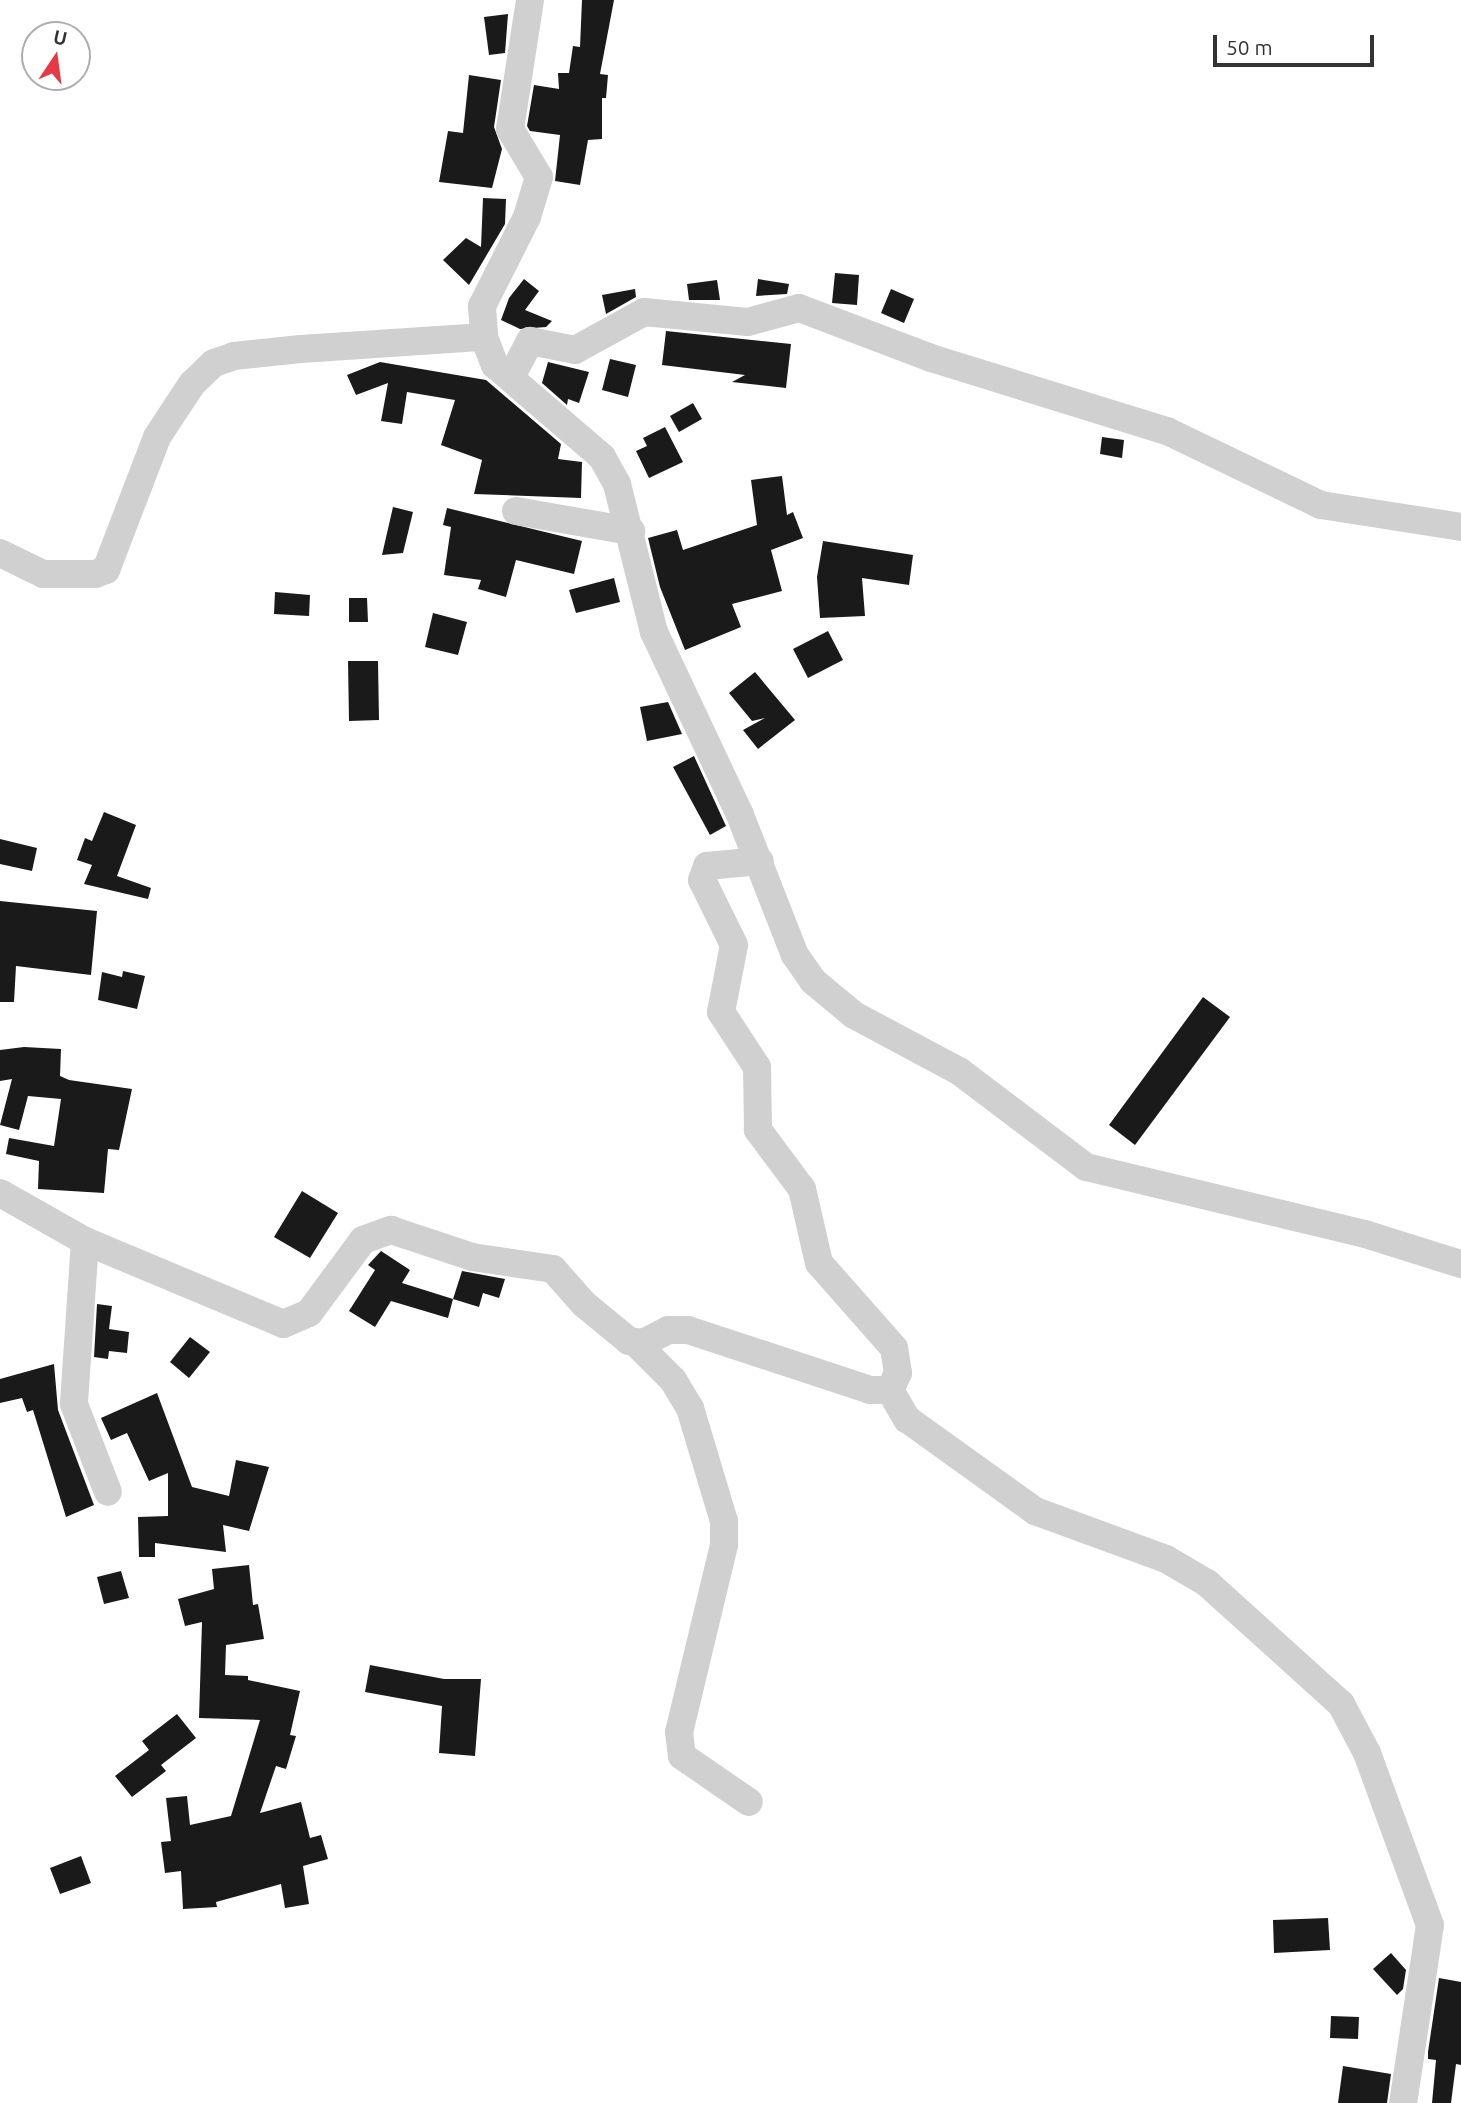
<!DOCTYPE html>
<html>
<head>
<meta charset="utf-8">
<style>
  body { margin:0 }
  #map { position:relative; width:1461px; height:2103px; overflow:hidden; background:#fff; font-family:Ubuntu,sans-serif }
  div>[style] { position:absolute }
  .building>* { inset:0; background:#1a1a1a }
  .minor>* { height:28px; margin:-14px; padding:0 14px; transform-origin:14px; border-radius:14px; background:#d0d0d0 }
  span { translate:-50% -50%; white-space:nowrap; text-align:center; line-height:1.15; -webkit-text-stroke:7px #fff; paint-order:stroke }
  .north { position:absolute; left:21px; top:21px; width:70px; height:70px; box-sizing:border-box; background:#fff; border:2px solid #adadad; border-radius:50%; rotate:13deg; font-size:19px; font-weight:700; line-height:28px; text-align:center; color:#333 }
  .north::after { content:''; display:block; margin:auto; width:24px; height:32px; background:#e63946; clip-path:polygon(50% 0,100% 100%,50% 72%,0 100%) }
  .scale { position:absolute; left:1213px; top:35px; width:161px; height:32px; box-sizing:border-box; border:4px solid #333; border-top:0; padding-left:9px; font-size:21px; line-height:24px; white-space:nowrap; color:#333; -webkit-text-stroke:5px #fff; paint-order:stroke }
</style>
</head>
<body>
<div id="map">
  <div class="building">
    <div style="clip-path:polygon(582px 0,614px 0,600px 74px,608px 75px,606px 98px,602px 98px,602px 139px,588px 140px,580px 185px,555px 181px,560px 135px,530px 131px,527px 126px,534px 85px,559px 89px,558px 73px,569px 73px,573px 46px,580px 47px)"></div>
    <div style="clip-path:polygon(508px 14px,505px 53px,489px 55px,484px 17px)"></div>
    <div style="clip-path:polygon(469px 75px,501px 80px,494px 127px,502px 149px,492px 188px,439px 182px,448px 131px,463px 133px)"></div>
    <div style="clip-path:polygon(483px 198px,506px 199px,505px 224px,469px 285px,443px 260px,466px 238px,481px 247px)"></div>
    <div style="clip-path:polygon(835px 273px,859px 275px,857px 305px,832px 303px)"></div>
    <div style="clip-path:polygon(524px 279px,539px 291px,525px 310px,552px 321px,546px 327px,520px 329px,501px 320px,509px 298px)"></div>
    <div style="clip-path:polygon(758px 279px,789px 284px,787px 294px,756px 296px)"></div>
    <div style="clip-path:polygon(717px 280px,720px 300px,689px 300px,687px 284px)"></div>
    <div style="clip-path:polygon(635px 289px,636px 297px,606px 314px,602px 295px)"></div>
    <div style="clip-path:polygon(891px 289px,914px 299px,904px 323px,881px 313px)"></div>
    <div style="clip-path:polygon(666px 331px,791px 344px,786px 388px,732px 382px,745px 375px,662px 365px)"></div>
    <div style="clip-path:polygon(610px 359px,636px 365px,628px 397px,602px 390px)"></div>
    <div style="clip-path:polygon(380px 362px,486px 380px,561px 444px,558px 459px,582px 462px,581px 498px,474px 494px,482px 460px,441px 445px,455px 400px,407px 392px,402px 424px,381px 421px,388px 383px,356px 395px,347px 375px)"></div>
    <div style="clip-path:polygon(548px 362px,589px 372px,579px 403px,568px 399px,567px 405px,542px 383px)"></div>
    <div style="clip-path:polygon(693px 403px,702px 419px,679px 432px,670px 416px)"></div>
    <div style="clip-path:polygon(665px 427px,683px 462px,649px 478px,636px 451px,647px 446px,643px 438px)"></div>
    <div style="clip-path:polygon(1102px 437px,1124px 440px,1122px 458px,1100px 454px)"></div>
    <div style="clip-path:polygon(782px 476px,787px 515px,793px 512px,803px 538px,771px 550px,782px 591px,732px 604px,741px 627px,685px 650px,660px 587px,648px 538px,677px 530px,683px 550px,757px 525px,751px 480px)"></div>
    <div style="clip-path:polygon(393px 507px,413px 512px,403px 553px,382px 555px)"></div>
    <div style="clip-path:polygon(447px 508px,582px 541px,574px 574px,516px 560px,506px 597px,478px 589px,481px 580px,444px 575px,451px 527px,443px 525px)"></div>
    <div style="clip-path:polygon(823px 541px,913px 555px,909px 585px,862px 578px,865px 616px,820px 618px,817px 577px)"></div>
    <div style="clip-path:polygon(614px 578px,620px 602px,576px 613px,569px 590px)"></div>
    <div style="clip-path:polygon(275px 592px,310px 595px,309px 616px,274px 614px)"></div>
    <div style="clip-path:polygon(349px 598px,367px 598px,368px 622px,349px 622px)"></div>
    <div style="clip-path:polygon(433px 613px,467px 622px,458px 655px,425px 647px)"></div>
    <div style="clip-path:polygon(828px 631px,843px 660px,808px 678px,793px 649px)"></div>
    <div style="clip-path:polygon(348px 661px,378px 661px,379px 720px,349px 721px)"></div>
    <div style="clip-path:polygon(755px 672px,795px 720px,758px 749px,743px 730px,765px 718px,752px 721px,729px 693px)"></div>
    <div style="clip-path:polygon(668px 702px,682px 734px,647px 741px,640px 707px)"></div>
    <div style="clip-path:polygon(694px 756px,726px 826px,710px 835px,673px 767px)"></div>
    <div style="clip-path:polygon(104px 812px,136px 825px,117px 876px,151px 888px,148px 899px,84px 884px,92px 865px,77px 860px,85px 838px,92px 841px)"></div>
    <div style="clip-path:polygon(0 839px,37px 848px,32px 871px,0 864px)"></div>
    <div style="clip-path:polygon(0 901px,97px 911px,91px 975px,16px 966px,14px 1002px,0 1002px)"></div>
    <div style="clip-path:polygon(123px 971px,145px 976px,137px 1009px,98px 1000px,102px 972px,122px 977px)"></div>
    <div style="clip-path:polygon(1203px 997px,1230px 1017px,1135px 1145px,1109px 1125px)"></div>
    <div style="clip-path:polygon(24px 1047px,61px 1049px,60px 1076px,69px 1080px,132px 1089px,119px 1150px,108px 1149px,104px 1193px,38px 1189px,39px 1161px,6px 1154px,9px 1138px,54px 1146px,61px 1099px,28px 1096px,19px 1130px,0 1125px,12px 1079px,0 1081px,0 1050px)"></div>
    <div style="clip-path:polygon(302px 1191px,338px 1213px,310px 1258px,274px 1237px)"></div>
    <div style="clip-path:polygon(381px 1251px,410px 1270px,402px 1283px,453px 1299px,448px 1318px,391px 1301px,375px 1327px,349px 1311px,375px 1270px,368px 1265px)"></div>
    <div style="clip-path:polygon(462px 1271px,505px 1279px,499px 1298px,483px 1293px,479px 1307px,453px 1299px)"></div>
    <div style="clip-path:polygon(97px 1304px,112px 1306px,109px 1329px,129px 1332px,127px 1353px,109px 1351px,108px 1359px,94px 1357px)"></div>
    <div style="clip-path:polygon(190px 1337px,210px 1352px,189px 1378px,170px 1362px)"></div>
    <div style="clip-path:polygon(54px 1364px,58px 1410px,94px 1505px,66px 1517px,33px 1410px,27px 1412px,22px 1398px,0 1403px,0 1379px)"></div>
    <div style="clip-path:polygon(157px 1393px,192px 1487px,229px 1496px,236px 1460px,269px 1467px,249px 1531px,223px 1525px,226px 1552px,155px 1543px,155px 1557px,139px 1557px,138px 1517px,168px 1516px,168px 1473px,149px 1481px,127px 1433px,111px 1440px,101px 1418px)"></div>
    <div style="clip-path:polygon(249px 1565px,253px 1605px,258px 1604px,264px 1639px,226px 1645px,225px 1675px,248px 1676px,248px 1680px,300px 1691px,290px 1735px,296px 1736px,286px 1769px,276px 1766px,260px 1813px,301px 1802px,310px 1838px,321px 1835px,328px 1859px,303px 1866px,309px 1904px,285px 1908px,281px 1884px,216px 1902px,217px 1907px,183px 1909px,181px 1871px,165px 1873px,161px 1842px,171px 1841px,166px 1798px,187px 1796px,190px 1825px,231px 1816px,260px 1720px,199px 1718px,202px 1622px,185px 1626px,178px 1599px,214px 1589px,212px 1569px)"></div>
    <div style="clip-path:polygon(121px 1571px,129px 1598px,104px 1604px,97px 1577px)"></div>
    <div style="clip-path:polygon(370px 1665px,444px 1679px,481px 1679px,475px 1756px,439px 1753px,442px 1706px,365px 1692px)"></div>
    <div style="clip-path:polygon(177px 1714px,196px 1738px,161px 1765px,166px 1771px,132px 1797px,115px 1776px,149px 1750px,142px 1741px)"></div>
    <div style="clip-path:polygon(81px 1856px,91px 1883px,60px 1894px,50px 1868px)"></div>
    <div style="clip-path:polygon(1328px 1918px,1330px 1950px,1274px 1953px,1273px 1920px)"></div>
    <div style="clip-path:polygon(1391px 1953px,1406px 1970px,1403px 1989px,1397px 1995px,1373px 1969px)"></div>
    <div style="clip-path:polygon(1439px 1978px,1461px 1982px,1461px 2065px,1456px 2064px,1451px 2103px,1432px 2103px,1436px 2060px,1428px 2059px,1428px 2052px)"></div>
    <div style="clip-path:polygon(1331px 2016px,1359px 2017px,1358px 2039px,1330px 2038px)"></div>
    <div style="clip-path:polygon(1343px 2066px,1391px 2074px,1387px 2103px,1338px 2103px)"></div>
  </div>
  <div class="minor">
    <div style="left:530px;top:0;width:131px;rotate:98.8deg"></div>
    <div style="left:510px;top:129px;width:56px;rotate:58.9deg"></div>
    <div style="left:539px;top:177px;width:42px;rotate:106.7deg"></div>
    <div style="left:527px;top:217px;width:100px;rotate:116.8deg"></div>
    <div style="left:482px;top:306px;width:31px;rotate:86deg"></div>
    <div style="left:484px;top:337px;width:30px;rotate:69deg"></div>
    <div style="left:495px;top:365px;width:141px;rotate:40.7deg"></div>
    <div style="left:602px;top:457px;width:31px;rotate:61deg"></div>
    <div style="left:617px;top:484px;width:153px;rotate:76deg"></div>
    <div style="left:654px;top:632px;width:202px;rotate:64.8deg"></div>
    <div style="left:740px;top:815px;width:150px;rotate:68.6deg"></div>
    <div style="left:795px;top:955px;width:32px;rotate:55deg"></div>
    <div style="left:813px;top:981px;width:53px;rotate:39.7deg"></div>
    <div style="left:854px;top:1015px;width:119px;rotate:28.1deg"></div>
    <div style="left:959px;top:1071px;width:159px;rotate:37.1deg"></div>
    <div style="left:1086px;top:1167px;width:287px;rotate:13.5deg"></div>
    <div style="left:1365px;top:1234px;width:101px;rotate:17.4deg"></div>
    <div style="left:511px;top:377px;width:41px;rotate:-62.2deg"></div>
    <div style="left:530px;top:341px;width:46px;rotate:11.3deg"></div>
    <div style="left:575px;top:350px;width:79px;rotate:-28.8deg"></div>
    <div style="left:644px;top:312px;width:104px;rotate:5.5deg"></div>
    <div style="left:748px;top:322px;width:53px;rotate:-15.4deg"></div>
    <div style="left:799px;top:308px;width:141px;rotate:20.7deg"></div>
    <div style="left:931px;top:358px;width:247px;rotate:17.2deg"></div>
    <div style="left:1167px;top:431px;width:171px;rotate:25.7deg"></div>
    <div style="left:1321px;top:505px;width:142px;rotate:8.9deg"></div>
    <div style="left:516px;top:511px;width:117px;rotate:9.9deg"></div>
    <div style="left:0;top:553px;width:48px;rotate:26deg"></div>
    <div style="left:43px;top:574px;width:52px"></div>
    <div style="left:95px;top:574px;width:12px;rotate:-20deg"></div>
    <div style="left:106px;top:570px;width:142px;rotate:-69deg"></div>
    <div style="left:157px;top:437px;width:64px;rotate:-56.6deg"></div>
    <div style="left:192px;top:384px;width:30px;rotate:-44deg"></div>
    <div style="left:214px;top:363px;width:21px;rotate:-19deg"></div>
    <div style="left:234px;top:356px;width:67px;rotate:-6deg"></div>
    <div style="left:301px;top:349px;width:183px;rotate:-3.8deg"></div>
    <div style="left:0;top:1193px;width:98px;rotate:29.5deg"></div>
    <div style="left:85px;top:1241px;width:215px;rotate:22.7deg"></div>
    <div style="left:283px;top:1324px;width:28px;rotate:-23deg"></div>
    <div style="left:309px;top:1313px;width:91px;rotate:-53.5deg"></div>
    <div style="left:363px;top:1240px;width:30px;rotate:-20deg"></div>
    <div style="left:391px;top:1230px;width:85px;rotate:18.4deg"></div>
    <div style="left:472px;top:1257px;width:82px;rotate:8.4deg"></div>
    <div style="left:553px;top:1269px;width:47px;rotate:48.5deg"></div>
    <div style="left:584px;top:1304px;width:58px;rotate:39.4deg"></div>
    <div style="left:629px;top:1341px;width:14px;rotate:8deg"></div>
    <div style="left:643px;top:1343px;width:28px;rotate:-27deg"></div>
    <div style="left:668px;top:1330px;width:20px"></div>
    <div style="left:688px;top:1330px;width:192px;rotate:18.2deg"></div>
    <div style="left:870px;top:1390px;width:20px"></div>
    <div style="left:890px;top:1390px;width:19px;rotate:-65deg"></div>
    <div style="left:898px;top:1373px;width:25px;rotate:-99deg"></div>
    <div style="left:894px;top:1348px;width:113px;rotate:-131.4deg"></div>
    <div style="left:819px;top:1263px;width:76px;rotate:-102.9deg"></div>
    <div style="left:802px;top:1189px;width:74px;rotate:-126.7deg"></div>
    <div style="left:758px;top:1130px;width:63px;rotate:-90.9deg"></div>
    <div style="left:757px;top:1067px;width:66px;rotate:-123.2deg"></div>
    <div style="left:721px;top:1012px;width:68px;rotate:-79deg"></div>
    <div style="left:734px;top:945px;width:72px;rotate:-116.2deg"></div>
    <div style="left:702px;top:880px;width:15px;rotate:-70deg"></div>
    <div style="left:707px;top:866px;width:53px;rotate:-5.4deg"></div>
    <div style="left:85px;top:1241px;width:163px;rotate:93.9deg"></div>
    <div style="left:74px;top:1404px;width:94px;rotate:68.9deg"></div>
    <div style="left:637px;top:1344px;width:51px;rotate:45deg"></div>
    <div style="left:673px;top:1380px;width:33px;rotate:59deg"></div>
    <div style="left:690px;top:1408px;width:118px;rotate:73.3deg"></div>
    <div style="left:724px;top:1521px;width:24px;rotate:90deg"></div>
    <div style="left:724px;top:1545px;width:192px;rotate:103.5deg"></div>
    <div style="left:679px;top:1732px;width:24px;rotate:83deg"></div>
    <div style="left:682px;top:1756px;width:81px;rotate:34.5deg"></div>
    <div style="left:890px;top:1390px;width:34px;rotate:60deg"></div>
    <div style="left:907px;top:1419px;width:158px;rotate:35.7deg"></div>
    <div style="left:1035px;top:1511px;width:140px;rotate:20.1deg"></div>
    <div style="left:1166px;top:1559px;width:48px;rotate:30.3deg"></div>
    <div style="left:1207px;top:1583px;width:181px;rotate:42.1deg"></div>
    <div style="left:1341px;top:1704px;width:55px;rotate:62deg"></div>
    <div style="left:1367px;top:1753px;width:183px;rotate:69.9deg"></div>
    <div style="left:1430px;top:1925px;width:180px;rotate:98.6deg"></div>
  </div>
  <div class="north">U</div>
  <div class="scale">50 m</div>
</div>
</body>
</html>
